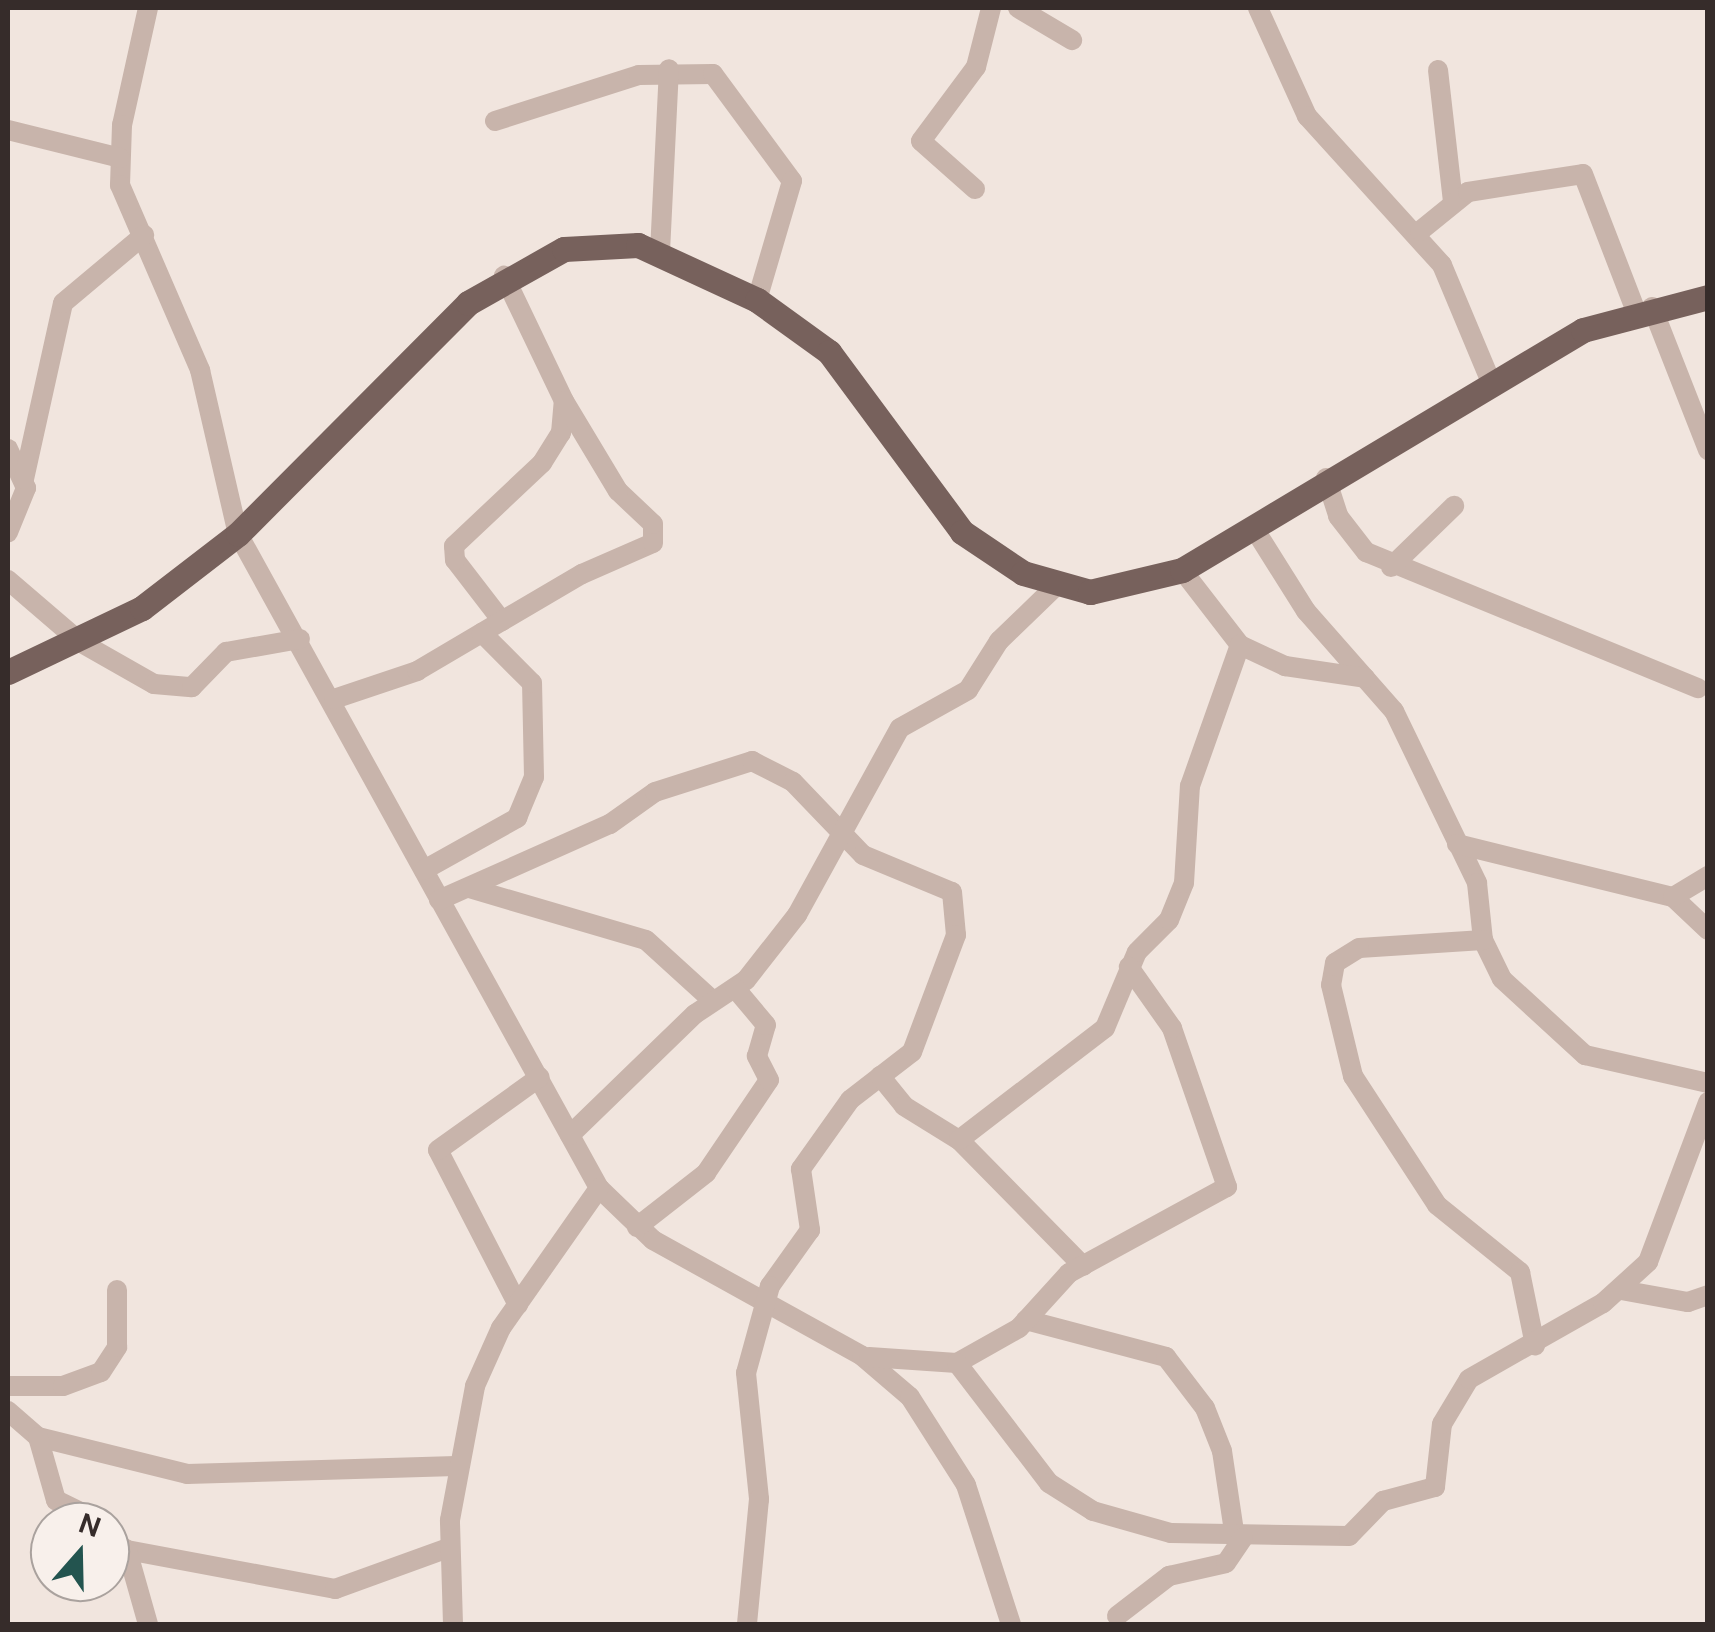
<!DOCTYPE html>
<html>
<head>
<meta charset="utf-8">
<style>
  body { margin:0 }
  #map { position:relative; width:1715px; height:1632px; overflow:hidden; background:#f1e5de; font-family:"DM Sans",sans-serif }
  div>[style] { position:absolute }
  .minor>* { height:20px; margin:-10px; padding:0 10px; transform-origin:10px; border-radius:10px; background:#c8b4ab }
  .major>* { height:25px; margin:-12.5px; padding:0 12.5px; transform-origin:12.5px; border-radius:12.5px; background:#77615c }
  span { translate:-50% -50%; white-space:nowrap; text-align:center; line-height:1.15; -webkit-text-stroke:10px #f8f0eb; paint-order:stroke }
  .frame { position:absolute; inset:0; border:10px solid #362c2a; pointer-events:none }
  .north { position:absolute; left:30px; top:1502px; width:100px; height:100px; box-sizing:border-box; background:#f8f0eb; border:2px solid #aaa29e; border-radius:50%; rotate:20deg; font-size:28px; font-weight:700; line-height:40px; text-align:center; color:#362c2a }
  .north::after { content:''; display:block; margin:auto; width:35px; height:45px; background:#23544f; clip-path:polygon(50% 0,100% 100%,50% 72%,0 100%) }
</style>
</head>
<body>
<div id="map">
  <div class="minor">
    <div style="left:148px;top:8px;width:120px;rotate:102.5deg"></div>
    <div style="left:122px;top:125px;width:60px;rotate:91.9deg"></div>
    <div style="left:120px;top:185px;width:202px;rotate:66.6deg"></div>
    <div style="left:200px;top:370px;width:168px;rotate:77deg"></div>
    <div style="left:238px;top:534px;width:747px;rotate:61.1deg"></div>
    <div style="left:599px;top:1188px;width:75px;rotate:43.9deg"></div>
    <div style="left:653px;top:1240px;width:239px;rotate:29deg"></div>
    <div style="left:862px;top:1356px;width:63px;rotate:40.5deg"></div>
    <div style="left:910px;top:1397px;width:104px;rotate:57.5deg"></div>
    <div style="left:966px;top:1485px;width:146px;rotate:72.1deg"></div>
    <div style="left:1018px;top:8px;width:63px;rotate:30.7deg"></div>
    <div style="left:1258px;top:8px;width:119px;rotate:65.6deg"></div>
    <div style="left:1307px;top:116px;width:201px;rotate:47.8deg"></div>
    <div style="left:1442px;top:265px;width:127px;rotate:67.3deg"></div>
    <div style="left:1438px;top:70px;width:133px;rotate:83.5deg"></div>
    <div style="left:495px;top:121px;width:151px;rotate:-17.7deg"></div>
    <div style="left:639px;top:75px;width:74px;rotate:-0.8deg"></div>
    <div style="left:713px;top:74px;width:133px;rotate:53.6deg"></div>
    <div style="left:792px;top:181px;width:124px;rotate:106.4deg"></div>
    <div style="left:8px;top:130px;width:115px;rotate:14deg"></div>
    <div style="left:975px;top:189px;width:72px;rotate:-138.4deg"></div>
    <div style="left:921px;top:141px;width:92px;rotate:-53.4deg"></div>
    <div style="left:976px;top:67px;width:61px;rotate:-75.7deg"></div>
    <div style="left:1420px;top:231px;width:62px;rotate:-39.1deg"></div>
    <div style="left:1468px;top:192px;width:116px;rotate:-8.9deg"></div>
    <div style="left:1583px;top:174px;width:145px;rotate:68.9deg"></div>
    <div style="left:660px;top:252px;width:183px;rotate:-87.2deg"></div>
    <div style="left:1652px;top:307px;width:154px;rotate:68.6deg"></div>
    <div style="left:8px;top:449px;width:43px;rotate:65.2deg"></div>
    <div style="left:26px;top:488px;width:48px;rotate:112.2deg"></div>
    <div style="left:1326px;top:478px;width:40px;rotate:72deg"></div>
    <div style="left:1338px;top:516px;width:46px;rotate:52.1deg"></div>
    <div style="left:1366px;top:552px;width:359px;rotate:22.3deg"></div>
    <div style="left:24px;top:479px;width:180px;rotate:-77.5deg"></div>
    <div style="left:63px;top:303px;width:106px;rotate:-40deg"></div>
    <div style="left:1255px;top:530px;width:96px;rotate:57.8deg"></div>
    <div style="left:1306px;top:611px;width:133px;rotate:48.7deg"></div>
    <div style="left:1394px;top:711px;width:191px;rotate:64.2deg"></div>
    <div style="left:1477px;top:883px;width:57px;rotate:84deg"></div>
    <div style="left:1483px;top:940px;width:43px;rotate:64deg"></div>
    <div style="left:1502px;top:979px;width:113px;rotate:42.5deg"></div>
    <div style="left:1585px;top:1055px;width:126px;rotate:12.8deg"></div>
    <div style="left:1391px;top:567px;width:88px;rotate:-44.1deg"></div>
    <div style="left:1182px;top:570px;width:95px;rotate:52.3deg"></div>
    <div style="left:1240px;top:645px;width:50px;rotate:25deg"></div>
    <div style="left:1285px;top:666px;width:81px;rotate:8.5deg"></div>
    <div style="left:8px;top:580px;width:95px;rotate:40.7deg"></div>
    <div style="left:80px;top:642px;width:85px;rotate:29.6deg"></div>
    <div style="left:154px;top:684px;width:38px;rotate:5deg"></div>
    <div style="left:192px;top:687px;width:49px;rotate:-45.8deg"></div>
    <div style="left:226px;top:652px;width:75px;rotate:-10deg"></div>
    <div style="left:502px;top:621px;width:77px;rotate:-127.6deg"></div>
    <div style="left:455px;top:560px;width:14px;rotate:-94deg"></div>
    <div style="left:454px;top:546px;width:121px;rotate:-43.3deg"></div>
    <div style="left:542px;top:463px;width:36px;rotate:-58deg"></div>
    <div style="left:561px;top:433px;width:32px;rotate:-85deg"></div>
    <div style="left:564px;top:401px;width:139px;rotate:-115.6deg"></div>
    <div style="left:334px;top:699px;width:88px;rotate:-18.6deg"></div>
    <div style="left:417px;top:671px;width:191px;rotate:-30.5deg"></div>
    <div style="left:582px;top:574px;width:77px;rotate:-23.6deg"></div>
    <div style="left:653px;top:543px;width:19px;rotate:-90deg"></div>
    <div style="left:653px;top:524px;width:48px;rotate:-136.7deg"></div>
    <div style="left:618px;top:491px;width:105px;rotate:-121deg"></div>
    <div style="left:1457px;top:844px;width:222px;rotate:13.8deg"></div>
    <div style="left:1673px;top:897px;width:48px;rotate:43.3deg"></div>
    <div style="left:424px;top:870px;width:107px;rotate:-29.2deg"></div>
    <div style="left:517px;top:818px;width:44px;rotate:-67.5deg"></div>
    <div style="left:534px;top:777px;width:94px;rotate:-91.2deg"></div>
    <div style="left:532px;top:683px;width:71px;rotate:-135deg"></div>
    <div style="left:469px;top:888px;width:184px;rotate:16.4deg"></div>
    <div style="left:646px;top:940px;width:91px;rotate:42.3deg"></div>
    <div style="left:1673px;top:897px;width:41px;rotate:-31deg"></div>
    <div style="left:439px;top:900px;width:187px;rotate:-24deg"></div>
    <div style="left:610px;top:824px;width:55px;rotate:-35.4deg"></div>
    <div style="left:655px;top:792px;width:102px;rotate:-17.7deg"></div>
    <div style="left:752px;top:761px;width:46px;rotate:27.1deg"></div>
    <div style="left:793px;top:782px;width:101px;rotate:46.2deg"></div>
    <div style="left:863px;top:855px;width:96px;rotate:22.6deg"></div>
    <div style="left:952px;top:892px;width:43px;rotate:84.7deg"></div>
    <div style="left:956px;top:935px;width:125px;rotate:110.6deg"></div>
    <div style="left:912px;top:1052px;width:78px;rotate:142.3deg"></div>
    <div style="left:850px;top:1100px;width:85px;rotate:125.4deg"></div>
    <div style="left:801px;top:1169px;width:62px;rotate:81.6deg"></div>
    <div style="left:810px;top:1230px;width:69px;rotate:125.5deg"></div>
    <div style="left:770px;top:1286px;width:90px;rotate:105.4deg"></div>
    <div style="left:746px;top:1373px;width:127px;rotate:84.1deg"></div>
    <div style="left:759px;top:1499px;width:126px;rotate:95.5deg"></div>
    <div style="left:1483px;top:940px;width:124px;rotate:176.3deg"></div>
    <div style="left:1359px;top:948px;width:28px;rotate:148deg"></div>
    <div style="left:1335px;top:963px;width:22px;rotate:100deg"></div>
    <div style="left:1331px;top:985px;width:94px;rotate:76.4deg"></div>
    <div style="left:1353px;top:1076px;width:154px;rotate:56.9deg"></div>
    <div style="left:1437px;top:1205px;width:107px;rotate:38.9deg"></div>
    <div style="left:1520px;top:1272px;width:75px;rotate:78.4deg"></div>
    <div style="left:880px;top:1076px;width:38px;rotate:51deg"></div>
    <div style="left:904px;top:1106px;width:65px;rotate:31.7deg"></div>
    <div style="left:570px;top:1135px;width:174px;rotate:-44.1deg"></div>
    <div style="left:695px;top:1014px;width:61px;rotate:-33.7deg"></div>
    <div style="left:746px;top:980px;width:83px;rotate:-51.9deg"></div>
    <div style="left:797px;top:915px;width:213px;rotate:-61.2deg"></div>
    <div style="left:900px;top:728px;width:78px;rotate:-29.2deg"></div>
    <div style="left:968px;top:690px;width:58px;rotate:-57.7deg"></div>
    <div style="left:999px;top:641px;width:78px;rotate:-44deg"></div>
    <div style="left:637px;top:1227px;width:88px;rotate:-38deg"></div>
    <div style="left:706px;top:1173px;width:112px;rotate:-55.9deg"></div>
    <div style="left:769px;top:1080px;width:27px;rotate:-117deg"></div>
    <div style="left:757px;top:1056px;width:32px;rotate:-74deg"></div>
    <div style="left:766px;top:1025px;width:48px;rotate:-130deg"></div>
    <div style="left:1083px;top:1266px;width:177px;rotate:-134.5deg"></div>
    <div style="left:959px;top:1140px;width:184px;rotate:-37.5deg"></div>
    <div style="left:1105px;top:1028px;width:82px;rotate:-67.2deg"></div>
    <div style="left:1137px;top:952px;width:45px;rotate:-45deg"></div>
    <div style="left:1169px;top:920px;width:40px;rotate:-68deg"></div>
    <div style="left:1184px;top:883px;width:97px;rotate:-86.5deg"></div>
    <div style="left:1190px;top:786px;width:150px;rotate:-70.5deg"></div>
    <div style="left:1621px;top:1290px;width:68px;rotate:10.2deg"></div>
    <div style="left:1688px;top:1302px;width:21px;rotate:-19deg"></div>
    <div style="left:518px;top:1305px;width:174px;rotate:-117.3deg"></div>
    <div style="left:438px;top:1150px;width:125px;rotate:-35.6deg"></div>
    <div style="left:1026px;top:1320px;width:145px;rotate:14.8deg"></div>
    <div style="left:1166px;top:1357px;width:64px;rotate:52.6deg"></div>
    <div style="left:1205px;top:1408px;width:46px;rotate:68.4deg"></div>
    <div style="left:1222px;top:1451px;width:88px;rotate:81.5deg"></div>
    <div style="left:869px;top:1357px;width:88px;rotate:3.9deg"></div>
    <div style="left:957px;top:1363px;width:71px;rotate:-29.4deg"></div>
    <div style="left:1019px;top:1328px;width:74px;rotate:-47.7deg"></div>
    <div style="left:1069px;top:1273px;width:180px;rotate:-28.6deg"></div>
    <div style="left:1227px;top:1187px;width:168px;rotate:-109.1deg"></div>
    <div style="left:1172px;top:1028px;width:75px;rotate:-125.2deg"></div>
    <div style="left:957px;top:1363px;width:151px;rotate:52.5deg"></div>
    <div style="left:1049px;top:1483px;width:52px;rotate:32.5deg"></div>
    <div style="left:1093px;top:1511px;width:81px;rotate:15.8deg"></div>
    <div style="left:1171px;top:1533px;width:178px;rotate:1deg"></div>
    <div style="left:1349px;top:1536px;width:49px;rotate:-45.8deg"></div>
    <div style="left:1383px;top:1501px;width:54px;rotate:-15.1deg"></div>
    <div style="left:1435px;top:1487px;width:63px;rotate:-83.7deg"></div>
    <div style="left:1442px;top:1424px;width:52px;rotate:-59deg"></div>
    <div style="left:1469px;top:1379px;width:154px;rotate:-29.6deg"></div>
    <div style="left:1603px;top:1303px;width:61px;rotate:-42.3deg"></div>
    <div style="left:1648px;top:1262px;width:171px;rotate:-69.4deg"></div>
    <div style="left:8px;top:1386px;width:55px"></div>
    <div style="left:63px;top:1386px;width:40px;rotate:-20.2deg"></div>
    <div style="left:101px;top:1372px;width:30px;rotate:-57deg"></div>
    <div style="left:117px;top:1347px;width:57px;rotate:-90deg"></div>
    <div style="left:8px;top:1411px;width:40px;rotate:41deg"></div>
    <div style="left:38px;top:1437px;width:154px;rotate:13.9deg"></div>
    <div style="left:187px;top:1474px;width:269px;rotate:-1.7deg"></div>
    <div style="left:38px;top:1437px;width:66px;rotate:74.1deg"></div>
    <div style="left:56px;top:1500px;width:50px;rotate:26.1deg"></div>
    <div style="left:110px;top:1539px;width:20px;rotate:33deg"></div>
    <div style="left:127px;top:1550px;width:212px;rotate:10.6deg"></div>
    <div style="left:335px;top:1589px;width:120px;rotate:-19.9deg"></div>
    <div style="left:127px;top:1550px;width:77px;rotate:74.2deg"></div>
    <div style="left:1117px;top:1616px;width:66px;rotate:-37.6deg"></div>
    <div style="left:1169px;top:1576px;width:58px;rotate:-12.8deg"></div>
    <div style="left:1226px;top:1563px;width:30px;rotate:-56deg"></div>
    <div style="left:453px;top:1624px;width:104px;rotate:-91.7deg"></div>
    <div style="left:450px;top:1520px;width:136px;rotate:-79.4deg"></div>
    <div style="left:475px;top:1386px;width:64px;rotate:-65.9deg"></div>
    <div style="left:501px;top:1328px;width:171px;rotate:-55deg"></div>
  </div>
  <div class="major">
    <div style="left:8px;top:672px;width:148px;rotate:-25.5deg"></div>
    <div style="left:142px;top:608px;width:121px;rotate:-37.6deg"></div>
    <div style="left:238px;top:534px;width:326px;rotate:-45.1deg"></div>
    <div style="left:468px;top:303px;width:110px;rotate:-29.4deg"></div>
    <div style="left:564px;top:249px;width:74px;rotate:-3.1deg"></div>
    <div style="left:638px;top:245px;width:131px;rotate:24.8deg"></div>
    <div style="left:757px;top:300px;width:89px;rotate:35.8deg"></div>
    <div style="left:829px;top:352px;width:224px;rotate:53.5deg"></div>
    <div style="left:962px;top:532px;width:73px;rotate:33.9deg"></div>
    <div style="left:1023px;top:573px;width:70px;rotate:15.8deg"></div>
    <div style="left:1090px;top:592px;width:95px;rotate:-13.4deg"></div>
    <div style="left:1182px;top:570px;width:467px;rotate:-30.9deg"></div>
    <div style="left:1583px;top:330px;width:129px;rotate:-14.8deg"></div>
  </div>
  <div class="frame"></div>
  <div class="north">N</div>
</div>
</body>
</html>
